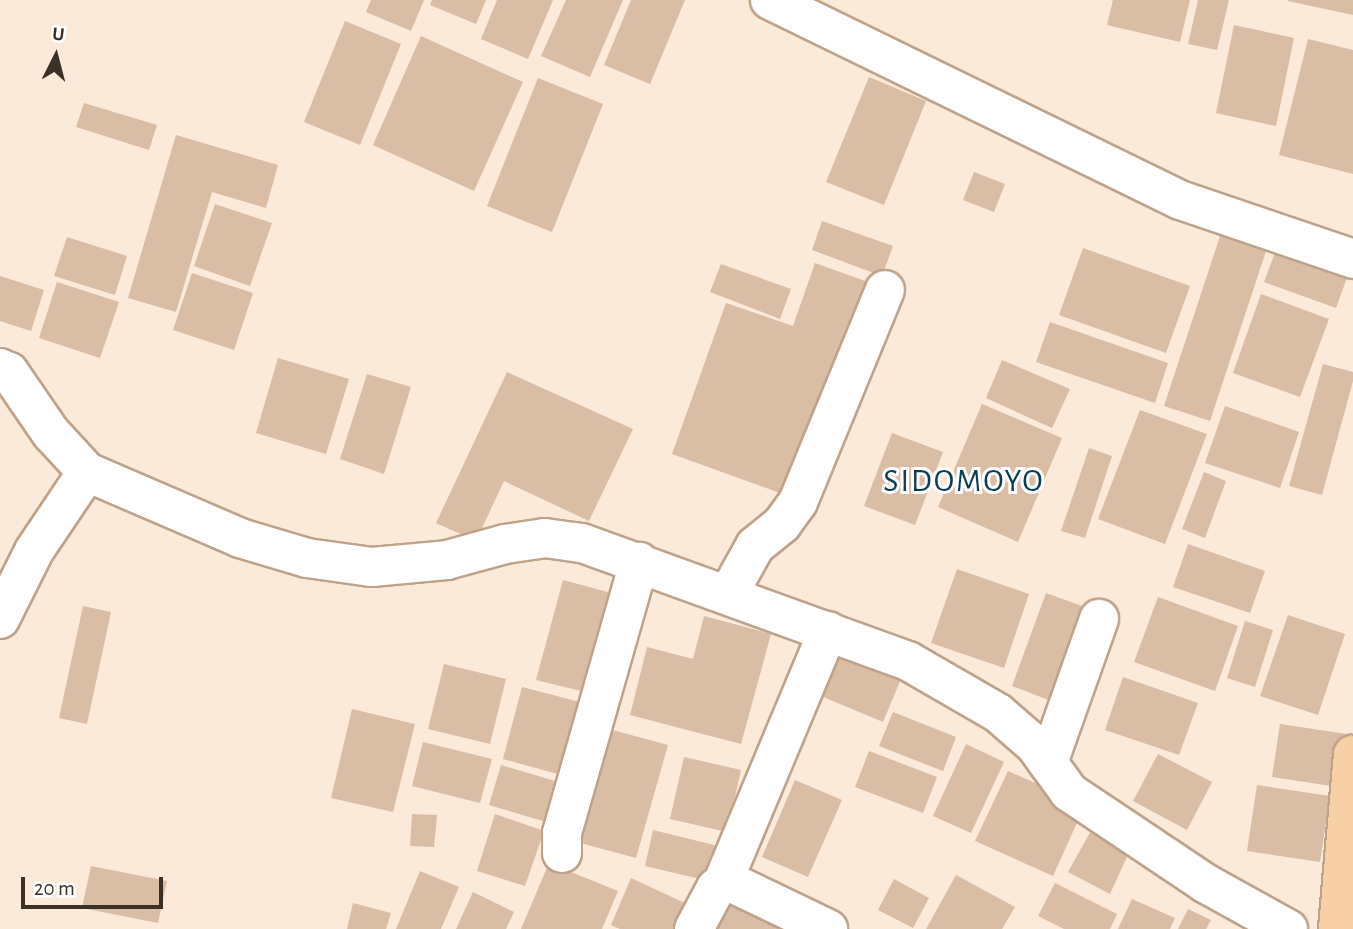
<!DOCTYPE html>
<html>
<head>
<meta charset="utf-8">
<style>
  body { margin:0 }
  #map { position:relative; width:1353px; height:929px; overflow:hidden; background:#fbe9d9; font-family:"Alegreya Sans",sans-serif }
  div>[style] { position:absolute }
  .building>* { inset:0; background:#d9bda4 }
  .roads { filter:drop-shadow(2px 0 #bea38a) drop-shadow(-2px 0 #bea38a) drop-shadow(0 2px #bea38a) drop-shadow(0 -2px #bea38a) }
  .minor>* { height:38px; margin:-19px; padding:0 19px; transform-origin:19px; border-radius:19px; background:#fff }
  .major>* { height:38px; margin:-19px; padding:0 19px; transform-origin:19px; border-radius:19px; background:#f7d0a6 }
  span { translate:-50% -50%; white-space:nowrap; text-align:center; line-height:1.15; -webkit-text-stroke:6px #fff; paint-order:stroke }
  .quarter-label { font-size:32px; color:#0a3e50; letter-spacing:2px }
  .north { position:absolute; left:21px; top:21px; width:70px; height:70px; -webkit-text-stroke:5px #fff; paint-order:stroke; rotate:6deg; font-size:19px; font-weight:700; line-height:28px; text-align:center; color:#3c3127 }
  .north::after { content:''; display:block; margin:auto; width:24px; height:32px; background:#3c3127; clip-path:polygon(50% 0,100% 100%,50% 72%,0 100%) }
  .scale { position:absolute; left:21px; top:877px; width:142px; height:32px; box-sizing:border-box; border:4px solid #3c3127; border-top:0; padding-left:9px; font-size:21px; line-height:24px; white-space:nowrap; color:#3c3127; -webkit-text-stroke:5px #fff; paint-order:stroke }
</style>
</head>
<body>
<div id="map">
  <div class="building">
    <div style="clip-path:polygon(371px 0,424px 0,411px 31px,366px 12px)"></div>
    <div style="clip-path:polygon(432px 0,486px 0,476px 24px,430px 5px)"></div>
    <div style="clip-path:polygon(497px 0,553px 0,528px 59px,481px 39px)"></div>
    <div style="clip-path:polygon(566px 0,623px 0,590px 77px,541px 56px)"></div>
    <div style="clip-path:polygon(631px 0,685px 0,650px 84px,604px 65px)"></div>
    <div style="clip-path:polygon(1113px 0,1190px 0,1180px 42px,1107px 25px)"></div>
    <div style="clip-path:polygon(1198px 0,1229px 0,1217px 50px,1188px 44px)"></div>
    <div style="clip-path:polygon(1288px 0,1353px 0,1353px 15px,1288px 1px)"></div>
    <div style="clip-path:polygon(345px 21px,401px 44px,360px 145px,304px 122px)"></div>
    <div style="clip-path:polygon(1234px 25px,1294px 38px,1276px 126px,1216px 113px)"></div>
    <div style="clip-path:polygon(421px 36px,523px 82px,474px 191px,373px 145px)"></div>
    <div style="clip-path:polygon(1308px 39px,1353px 50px,1353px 174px,1279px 155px)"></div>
    <div style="clip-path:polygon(869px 77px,926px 101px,884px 205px,826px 182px)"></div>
    <div style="clip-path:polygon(538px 78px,603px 104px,552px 232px,487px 206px)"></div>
    <div style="clip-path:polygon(84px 103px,157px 125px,149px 150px,76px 127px)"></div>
    <div style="clip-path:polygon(176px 135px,278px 165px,266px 208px,212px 192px,176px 312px,128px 298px)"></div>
    <div style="clip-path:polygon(974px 172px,1005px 184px,994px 212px,963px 200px)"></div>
    <div style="clip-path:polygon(215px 204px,272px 223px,250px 286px,194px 266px)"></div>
    <div style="clip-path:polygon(822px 221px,893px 246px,882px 276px,812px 250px)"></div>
    <div style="clip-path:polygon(1223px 227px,1269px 242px,1210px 421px,1164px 406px)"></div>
    <div style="clip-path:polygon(67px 237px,127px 256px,115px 295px,54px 276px)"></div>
    <div style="clip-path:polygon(1280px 239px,1352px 264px,1336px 308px,1264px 282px)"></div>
    <div style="clip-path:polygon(1083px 248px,1190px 286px,1166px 353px,1059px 315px)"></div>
    <div style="clip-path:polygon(815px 263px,868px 282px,791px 497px,672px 454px,726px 303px,793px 326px)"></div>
    <div style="clip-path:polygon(721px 264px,791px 289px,780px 319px,710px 292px)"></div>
    <div style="clip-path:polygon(192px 273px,253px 293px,234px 350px,173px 330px)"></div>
    <div style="clip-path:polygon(0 276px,44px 290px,31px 331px,0 321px)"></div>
    <div style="clip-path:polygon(57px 282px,119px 302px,100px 358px,39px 338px)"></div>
    <div style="clip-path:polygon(1261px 294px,1329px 319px,1300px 397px,1233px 373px)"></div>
    <div style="clip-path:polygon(1050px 322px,1168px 363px,1155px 403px,1036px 362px)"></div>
    <div style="clip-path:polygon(278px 358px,349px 379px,326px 454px,256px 433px)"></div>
    <div style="clip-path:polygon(1002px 360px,1070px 389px,1052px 428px,986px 398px)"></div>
    <div style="clip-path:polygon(1323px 364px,1353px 372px,1353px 381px,1322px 495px,1289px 486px)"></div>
    <div style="clip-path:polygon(507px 372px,633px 429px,589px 521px,504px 481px,476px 541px,436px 523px)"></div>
    <div style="clip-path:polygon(367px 374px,411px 387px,384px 474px,340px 459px)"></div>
    <div style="clip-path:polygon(982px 404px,1062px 438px,1018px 542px,938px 507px)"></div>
    <div style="clip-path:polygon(1225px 406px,1299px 432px,1280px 488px,1205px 463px)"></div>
    <div style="clip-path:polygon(1140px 410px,1207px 434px,1165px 544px,1098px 519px)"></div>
    <div style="clip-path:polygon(892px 433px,943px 452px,915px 525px,864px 506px)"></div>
    <div style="clip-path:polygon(1089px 448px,1112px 456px,1085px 538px,1061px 531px)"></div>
    <div style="clip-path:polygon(1204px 472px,1226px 481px,1205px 538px,1182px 529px)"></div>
    <div style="clip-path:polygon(1188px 544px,1265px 571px,1250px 613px,1173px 587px)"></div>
    <div style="clip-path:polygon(957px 569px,1029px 594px,1004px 668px,931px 643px)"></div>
    <div style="clip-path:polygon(563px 580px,615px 594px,589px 693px,536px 680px)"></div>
    <div style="clip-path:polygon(1046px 593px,1093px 610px,1059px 704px,1012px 686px)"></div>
    <div style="clip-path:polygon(1158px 597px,1238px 626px,1215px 691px,1134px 662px)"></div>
    <div style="clip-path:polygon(83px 606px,111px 612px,87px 724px,59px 718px)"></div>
    <div style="clip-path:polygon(1288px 615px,1345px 634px,1318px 715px,1260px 696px)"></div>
    <div style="clip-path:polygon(704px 616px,771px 634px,741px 744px,630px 715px,647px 647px,693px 659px)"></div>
    <div style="clip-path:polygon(1245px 621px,1273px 630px,1255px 687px,1227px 678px)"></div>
    <div style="clip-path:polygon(844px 641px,906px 667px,883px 722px,821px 696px)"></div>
    <div style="clip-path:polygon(444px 664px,506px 679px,490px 744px,428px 729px)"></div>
    <div style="clip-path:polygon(1123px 677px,1198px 703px,1179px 755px,1105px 730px)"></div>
    <div style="clip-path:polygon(522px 687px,584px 703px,565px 776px,503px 759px)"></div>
    <div style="clip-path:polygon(352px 709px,415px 724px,393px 812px,331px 798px)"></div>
    <div style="clip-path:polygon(893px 712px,956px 737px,943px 771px,879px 746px)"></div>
    <div style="clip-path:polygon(1280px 724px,1347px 734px,1338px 787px,1272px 777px)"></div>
    <div style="clip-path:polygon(605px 728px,668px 745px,636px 858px,573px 841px)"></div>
    <div style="clip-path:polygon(423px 742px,492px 759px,480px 803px,412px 786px)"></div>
    <div style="clip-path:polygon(966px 744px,1004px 762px,971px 833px,933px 816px)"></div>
    <div style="clip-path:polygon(869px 751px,937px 777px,923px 813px,855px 787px)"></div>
    <div style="clip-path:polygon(1158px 754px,1212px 782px,1187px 830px,1133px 801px)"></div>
    <div style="clip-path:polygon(684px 757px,741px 770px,727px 832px,670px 819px)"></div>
    <div style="clip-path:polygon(501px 765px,565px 784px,553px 824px,489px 805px)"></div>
    <div style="clip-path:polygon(1008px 771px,1085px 805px,1053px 876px,975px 841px)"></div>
    <div style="clip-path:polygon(795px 780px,842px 800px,808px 877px,762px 857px)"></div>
    <div style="clip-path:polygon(1257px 785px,1330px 796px,1320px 862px,1247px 851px)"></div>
    <div style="clip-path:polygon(412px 814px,437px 815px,434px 847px,410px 846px)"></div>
    <div style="clip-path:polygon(495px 814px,544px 831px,525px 886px,477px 871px)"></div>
    <div style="clip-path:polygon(1092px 829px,1131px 848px,1110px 894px,1068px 872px)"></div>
    <div style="clip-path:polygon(653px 830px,718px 846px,709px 881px,645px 866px)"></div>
    <div style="clip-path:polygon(549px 863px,618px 891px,602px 929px,521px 929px)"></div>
    <div style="clip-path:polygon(91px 866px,167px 881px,158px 923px,82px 908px)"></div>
    <div style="clip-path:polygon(420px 871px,459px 887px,441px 929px,396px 929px)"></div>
    <div style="clip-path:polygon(956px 875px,1015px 907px,1002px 929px,926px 929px)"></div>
    <div style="clip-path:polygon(631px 878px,689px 905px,679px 929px,620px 929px,611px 925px)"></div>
    <div style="clip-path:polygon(894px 879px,929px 898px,913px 928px,878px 910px)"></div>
    <div style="clip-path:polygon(1055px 883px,1117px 914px,1110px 929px,1064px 929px,1038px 916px)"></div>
    <div style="clip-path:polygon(473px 892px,514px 912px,506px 929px,456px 929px)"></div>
    <div style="clip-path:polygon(1132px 899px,1175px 918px,1170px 929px,1118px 929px)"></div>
    <div style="clip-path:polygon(730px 900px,792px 929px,717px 929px)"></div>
    <div style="clip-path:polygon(353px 903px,391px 913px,386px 929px,347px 929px)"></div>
    <div style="clip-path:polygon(1188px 909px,1211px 920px,1206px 929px,1178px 929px)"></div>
  </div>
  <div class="roads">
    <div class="minor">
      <div style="left:770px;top:0;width:456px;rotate:26deg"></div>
      <div style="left:1180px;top:200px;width:183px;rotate:18.8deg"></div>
      <div style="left:0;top:368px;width:10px;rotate:24deg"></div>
      <div style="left:9px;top:372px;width:74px;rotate:55.5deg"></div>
      <div style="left:51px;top:433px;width:53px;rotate:47.3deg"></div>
      <div style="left:87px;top:472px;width:167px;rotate:23.3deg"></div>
      <div style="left:240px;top:538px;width:70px;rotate:16.6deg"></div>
      <div style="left:307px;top:558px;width:66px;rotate:7.9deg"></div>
      <div style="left:372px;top:567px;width:75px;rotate:-5.3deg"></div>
      <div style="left:447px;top:560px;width:60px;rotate:-15.4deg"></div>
      <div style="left:505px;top:544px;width:40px;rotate:-8.5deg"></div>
      <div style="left:545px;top:538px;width:37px;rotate:8deg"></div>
      <div style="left:582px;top:543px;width:347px;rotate:19.9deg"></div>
      <div style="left:908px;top:661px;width:104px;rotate:30deg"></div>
      <div style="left:998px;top:713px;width:49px;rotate:40.9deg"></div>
      <div style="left:1035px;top:745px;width:58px;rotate:54.1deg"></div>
      <div style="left:1069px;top:792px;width:164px;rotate:33.8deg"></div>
      <div style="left:1205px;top:883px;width:95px;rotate:29deg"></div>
      <div style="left:729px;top:593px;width:54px;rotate:-61deg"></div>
      <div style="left:755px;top:546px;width:35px;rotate:-39deg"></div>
      <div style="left:782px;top:524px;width:27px;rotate:-54deg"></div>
      <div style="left:798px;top:502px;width:229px;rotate:-67.7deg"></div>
      <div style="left:0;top:619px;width:76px;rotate:-63.4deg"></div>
      <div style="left:34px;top:551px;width:95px;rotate:-56.1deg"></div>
      <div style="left:1048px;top:763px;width:153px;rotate:-70.5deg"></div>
      <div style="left:562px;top:853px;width:20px;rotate:-90deg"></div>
      <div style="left:562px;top:833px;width:282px;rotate:-74.1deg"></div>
      <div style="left:723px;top:882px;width:272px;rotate:-67.3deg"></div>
      <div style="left:694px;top:929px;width:47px;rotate:-61.8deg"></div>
      <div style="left:716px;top:888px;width:15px;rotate:-23deg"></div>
      <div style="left:730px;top:882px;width:109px;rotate:25.6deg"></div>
    </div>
    <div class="major">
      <div style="left:1338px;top:929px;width:175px;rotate:-85.1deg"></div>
    </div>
  </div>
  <div class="quarter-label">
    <span style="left:964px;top:481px">SIDOMOYO</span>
  </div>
  <div class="north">U</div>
  <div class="scale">20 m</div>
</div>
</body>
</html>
